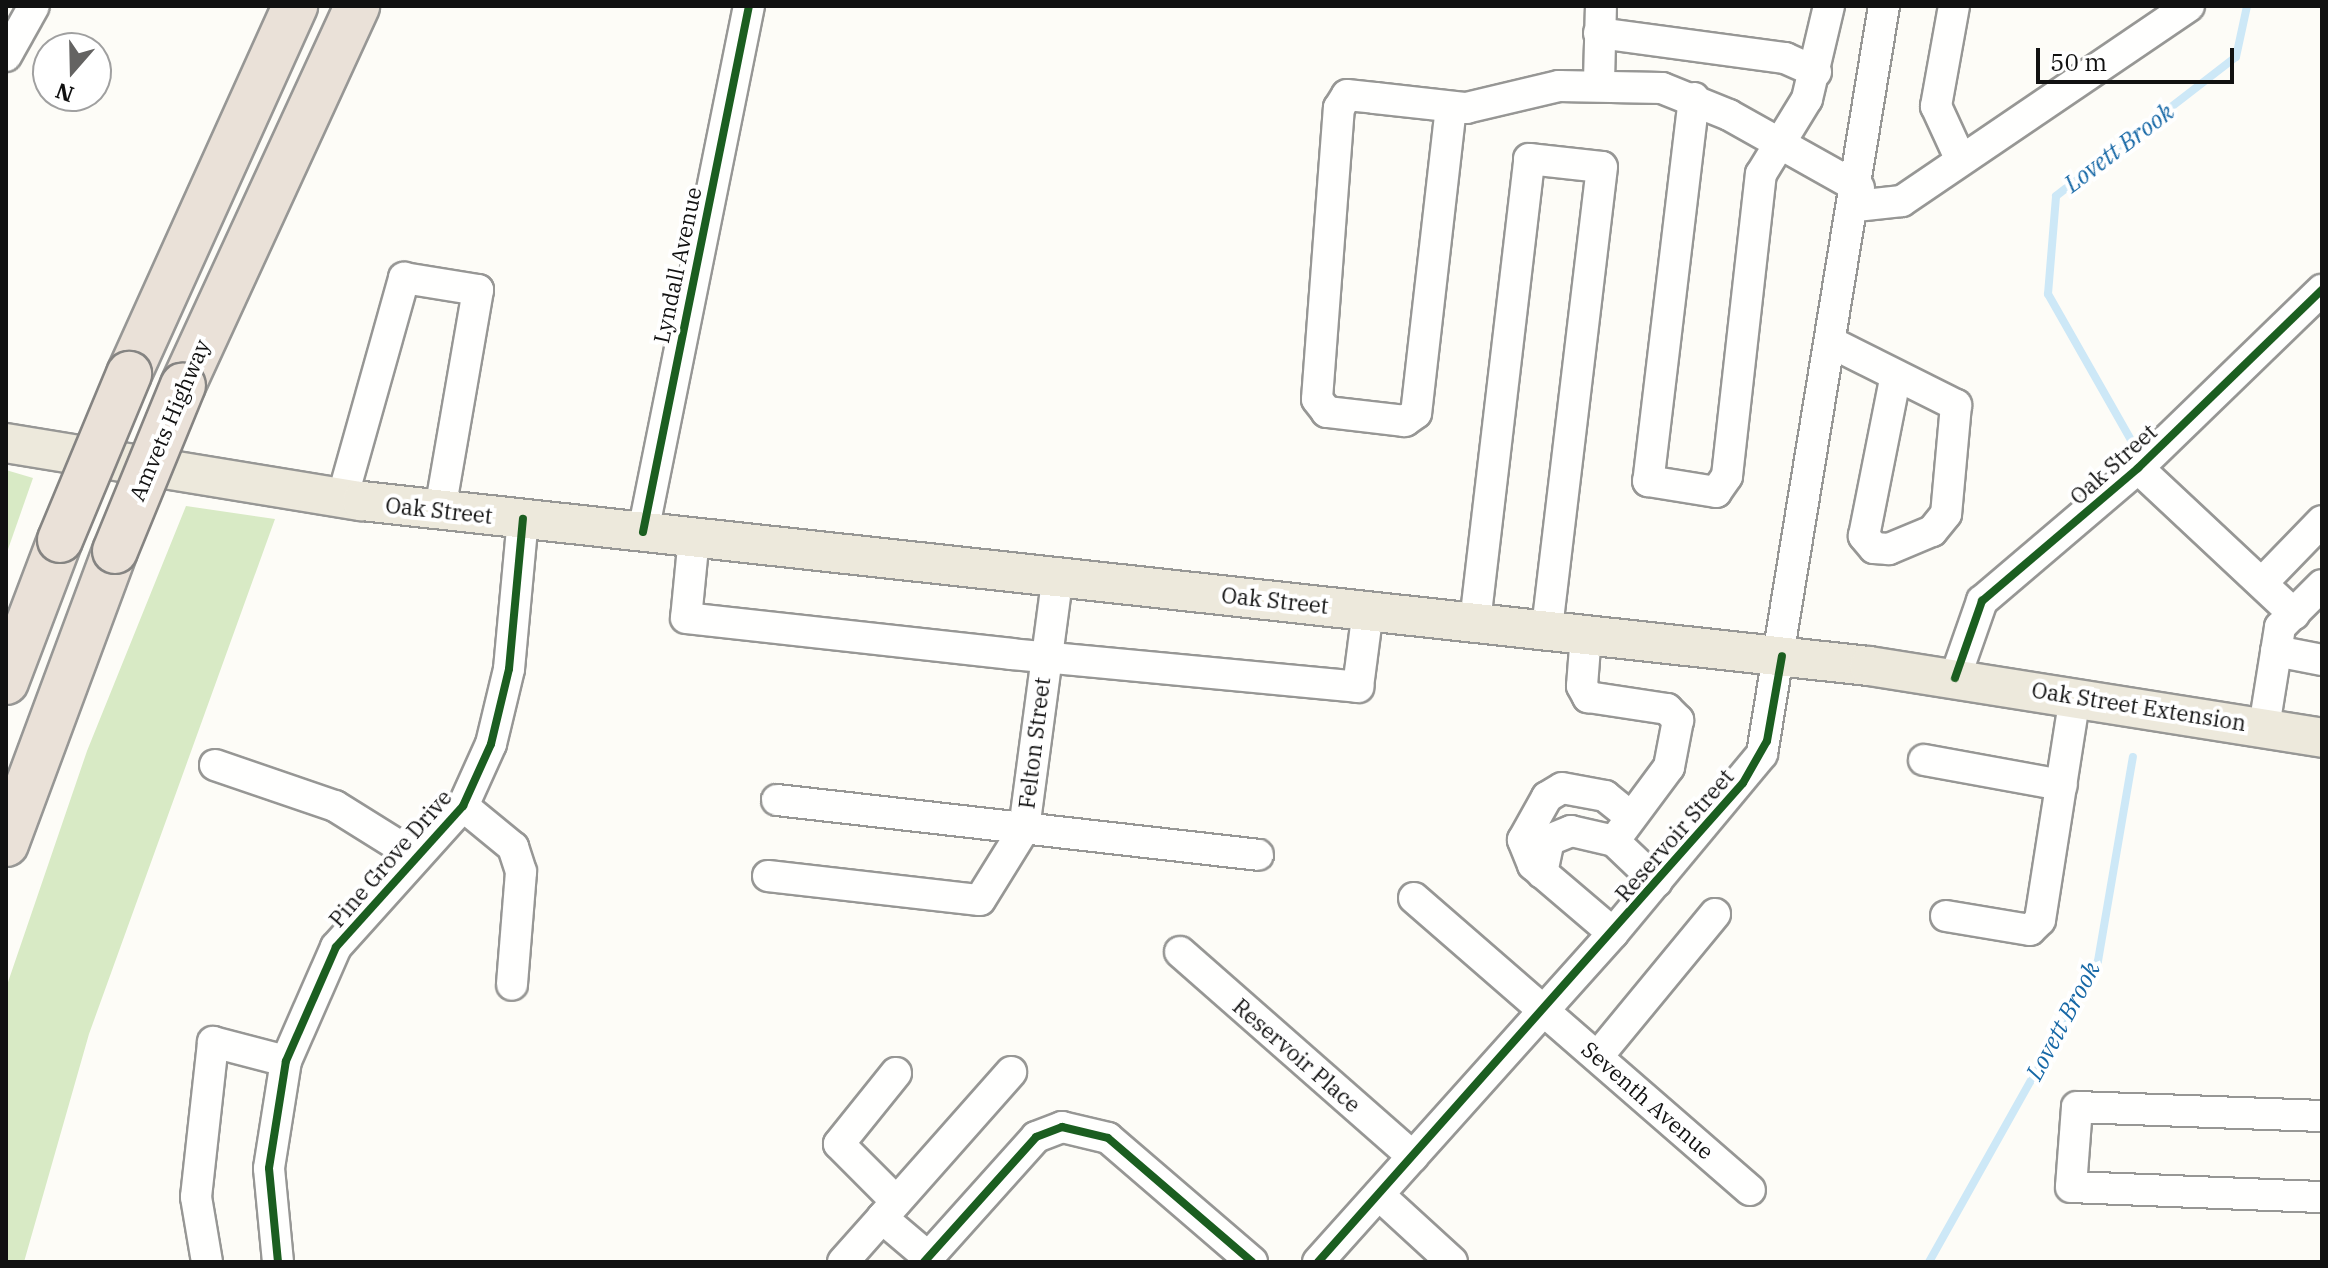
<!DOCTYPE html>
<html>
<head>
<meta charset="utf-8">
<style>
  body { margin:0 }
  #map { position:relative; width:2328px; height:1268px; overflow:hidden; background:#fdfcf7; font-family:"IBM Plex Serif",serif }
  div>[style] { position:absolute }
  .forest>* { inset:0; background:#d8eac5 }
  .stream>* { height:8px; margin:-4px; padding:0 4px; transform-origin:4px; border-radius:4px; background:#cde8f7 }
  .roads { filter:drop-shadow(2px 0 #979795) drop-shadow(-2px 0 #979795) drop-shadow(0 2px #979795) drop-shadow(0 -2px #979795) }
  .minor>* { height:30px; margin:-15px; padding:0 15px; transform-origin:15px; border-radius:15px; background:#fffffe }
  .major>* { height:38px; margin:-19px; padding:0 19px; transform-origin:19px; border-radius:19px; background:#ede9dc }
  .highway>* { height:44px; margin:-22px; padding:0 22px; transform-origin:22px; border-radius:22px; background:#eae1d8 }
  .bridges { filter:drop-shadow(2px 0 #858482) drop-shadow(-2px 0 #858482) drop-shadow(0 2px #858482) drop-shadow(0 -2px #858482) }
  .highway-bridge>* { height:44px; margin:-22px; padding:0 22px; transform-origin:22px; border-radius:22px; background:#eae1d8 }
  .cycleway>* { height:8px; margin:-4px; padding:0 4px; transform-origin:4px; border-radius:4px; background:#1b5e20 }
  span { translate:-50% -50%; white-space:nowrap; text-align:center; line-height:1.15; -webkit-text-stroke:8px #fff; paint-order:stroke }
  .street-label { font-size:22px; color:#111 }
  .water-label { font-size:24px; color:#1768a6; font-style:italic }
  .frame { position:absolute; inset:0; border:8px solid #111; pointer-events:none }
  .north { position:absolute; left:32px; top:32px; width:80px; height:80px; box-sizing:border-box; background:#fff; border:2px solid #a0a0a0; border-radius:50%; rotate:200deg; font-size:22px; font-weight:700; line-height:32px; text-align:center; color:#111 }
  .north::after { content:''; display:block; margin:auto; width:28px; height:36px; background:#646362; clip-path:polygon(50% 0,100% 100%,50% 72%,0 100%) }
  .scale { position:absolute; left:2036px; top:48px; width:198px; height:36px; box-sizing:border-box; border:4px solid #111; border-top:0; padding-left:10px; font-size:24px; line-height:28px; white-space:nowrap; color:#111; -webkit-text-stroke:6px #fff; paint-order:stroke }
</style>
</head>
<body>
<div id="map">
  <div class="forest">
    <div style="clip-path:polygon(6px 470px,33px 478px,6px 555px)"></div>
    <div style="clip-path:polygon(186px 506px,275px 519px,89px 1034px,24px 1262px,6px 1262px,6px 988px,87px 751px)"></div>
  </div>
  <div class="stream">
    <div style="left:2131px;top:440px;width:168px;rotate:-119.6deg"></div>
    <div style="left:2048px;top:294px;width:98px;rotate:-85.3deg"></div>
    <div style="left:2056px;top:196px;width:227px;rotate:-37.7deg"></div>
    <div style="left:2236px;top:57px;width:52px;rotate:-77.8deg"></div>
    <div style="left:1929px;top:1262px;width:345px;rotate:-60.7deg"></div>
    <div style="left:2098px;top:961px;width:207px;rotate:-80.3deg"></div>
  </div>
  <div class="roads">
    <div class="minor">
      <div style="left:1954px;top:6px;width:102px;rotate:100.2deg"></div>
      <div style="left:1936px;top:106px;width:55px;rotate:65.3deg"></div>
      <div style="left:1599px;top:33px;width:188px;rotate:7.7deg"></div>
      <div style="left:1785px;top:58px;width:34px;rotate:24deg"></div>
      <div style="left:6px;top:56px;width:57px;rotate:-60.8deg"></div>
      <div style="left:1599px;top:81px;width:75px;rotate:-88.5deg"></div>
      <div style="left:1694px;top:98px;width:386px;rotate:96.8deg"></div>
      <div style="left:1648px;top:481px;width:69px;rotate:9.2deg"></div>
      <div style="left:1716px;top:492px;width:19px;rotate:-55deg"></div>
      <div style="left:1727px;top:476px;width:304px;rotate:-83.6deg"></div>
      <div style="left:1761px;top:174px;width:88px;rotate:-58.5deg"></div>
      <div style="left:1807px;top:99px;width:96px;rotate:-76.7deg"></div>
      <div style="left:1451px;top:107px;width:308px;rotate:96.5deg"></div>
      <div style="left:1416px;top:413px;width:14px;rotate:144deg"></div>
      <div style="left:1405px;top:421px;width:79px;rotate:-173.4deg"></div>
      <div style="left:1327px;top:412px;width:16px;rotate:-128deg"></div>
      <div style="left:1317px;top:399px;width:292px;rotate:-85.7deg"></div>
      <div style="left:1339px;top:108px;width:15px;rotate:-58deg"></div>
      <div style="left:1347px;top:95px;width:28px;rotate:6deg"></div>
      <div style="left:1375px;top:98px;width:92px;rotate:6.3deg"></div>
      <div style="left:1466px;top:108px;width:96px;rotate:-13.3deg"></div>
      <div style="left:1559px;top:86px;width:103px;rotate:1.1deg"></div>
      <div style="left:1662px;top:88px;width:72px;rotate:21.9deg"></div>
      <div style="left:1729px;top:115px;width:149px;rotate:29.3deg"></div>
      <div style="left:1856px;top:206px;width:46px;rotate:-6.2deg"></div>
      <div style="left:1902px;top:201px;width:347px;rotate:-34.2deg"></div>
      <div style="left:1832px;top:343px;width:139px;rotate:26.6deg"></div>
      <div style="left:1956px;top:405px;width:109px;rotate:95.2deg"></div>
      <div style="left:1946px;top:514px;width:22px;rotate:129deg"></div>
      <div style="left:1932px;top:531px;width:47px;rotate:157.3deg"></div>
      <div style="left:1889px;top:549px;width:15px;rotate:-176deg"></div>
      <div style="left:1874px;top:548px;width:16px;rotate:-130deg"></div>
      <div style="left:1864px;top:536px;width:159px;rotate:-78.8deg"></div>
      <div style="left:2138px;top:468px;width:214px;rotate:43.1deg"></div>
      <div style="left:342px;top:499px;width:230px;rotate:-74.3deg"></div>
      <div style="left:404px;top:278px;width:75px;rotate:9.2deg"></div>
      <div style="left:478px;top:290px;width:223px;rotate:99.8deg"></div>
      <div style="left:643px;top:532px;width:537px;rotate:-78.61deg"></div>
      <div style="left:694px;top:537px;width:81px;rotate:95.6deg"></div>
      <div style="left:686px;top:618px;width:327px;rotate:6.3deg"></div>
      <div style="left:1011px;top:654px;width:349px;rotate:5.4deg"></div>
      <div style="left:1358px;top:687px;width:78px;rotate:-82.6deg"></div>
      <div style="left:2262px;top:583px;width:86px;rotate:-45.9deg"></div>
      <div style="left:1475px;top:622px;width:466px;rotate:-83.3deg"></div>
      <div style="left:1529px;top:159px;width:73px;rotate:6.3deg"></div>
      <div style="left:1602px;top:167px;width:466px;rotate:96.8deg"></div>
      <div style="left:1586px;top:634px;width:52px;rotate:94.4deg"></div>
      <div style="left:1582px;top:686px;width:13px;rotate:61deg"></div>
      <div style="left:1588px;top:697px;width:80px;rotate:8.6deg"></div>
      <div style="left:1667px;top:709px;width:16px;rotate:45deg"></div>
      <div style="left:1678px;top:720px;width:48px;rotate:100.8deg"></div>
      <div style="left:1669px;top:767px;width:92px;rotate:126.6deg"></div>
      <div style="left:2276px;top:651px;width:47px;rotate:11.1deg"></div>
      <div style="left:1955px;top:678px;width:82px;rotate:-70.7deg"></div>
      <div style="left:1982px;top:601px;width:205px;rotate:-40.4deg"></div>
      <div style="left:2138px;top:468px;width:256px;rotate:-44.1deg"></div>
      <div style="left:2264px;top:727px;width:101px;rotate:-80.9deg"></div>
      <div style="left:2280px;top:627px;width:59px;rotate:-45deg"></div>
      <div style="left:1924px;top:760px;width:140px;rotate:10.3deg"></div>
      <div style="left:215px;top:765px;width:127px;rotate:18.9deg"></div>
      <div style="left:335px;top:806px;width:94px;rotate:32deg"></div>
      <div style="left:777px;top:800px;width:484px;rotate:6.5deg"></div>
      <div style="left:463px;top:806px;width:65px;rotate:39.4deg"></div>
      <div style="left:513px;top:847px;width:26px;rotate:72deg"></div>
      <div style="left:521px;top:872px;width:113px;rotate:94.6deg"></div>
      <div style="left:1542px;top:873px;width:34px;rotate:-78deg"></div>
      <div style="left:1549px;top:840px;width:24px;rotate:-22deg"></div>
      <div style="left:1571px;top:831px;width:44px;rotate:13.1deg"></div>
      <div style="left:1614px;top:841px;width:59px;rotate:43.6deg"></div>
      <div style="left:768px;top:876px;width:213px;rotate:6.5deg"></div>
      <div style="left:980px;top:900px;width:84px;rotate:-58.2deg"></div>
      <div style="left:1024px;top:829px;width:256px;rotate:-82.4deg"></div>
      <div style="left:1414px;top:898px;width:445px;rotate:41deg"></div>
      <div style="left:1946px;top:916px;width:85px;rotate:9.5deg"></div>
      <div style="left:2030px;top:930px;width:14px;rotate:-45deg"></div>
      <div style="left:2040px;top:920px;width:227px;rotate:-81.1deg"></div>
      <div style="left:1613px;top:933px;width:105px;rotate:-139.6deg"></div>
      <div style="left:1533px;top:865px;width:27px;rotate:-112deg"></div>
      <div style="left:1523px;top:840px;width:49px;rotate:-60.8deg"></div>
      <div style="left:1547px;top:797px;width:17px;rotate:-31deg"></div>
      <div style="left:1562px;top:788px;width:44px;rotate:10.5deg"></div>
      <div style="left:1605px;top:796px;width:32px;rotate:39deg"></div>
      <div style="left:1180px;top:952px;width:310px;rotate:41.3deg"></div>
      <div style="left:1598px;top:1056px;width:184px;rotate:-50.5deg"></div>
      <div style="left:896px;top:1073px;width:91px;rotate:128.8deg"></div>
      <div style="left:839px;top:1144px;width:81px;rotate:45deg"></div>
      <div style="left:2322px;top:1116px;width:245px;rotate:-177.9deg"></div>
      <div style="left:2077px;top:1107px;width:80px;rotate:94.3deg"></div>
      <div style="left:2071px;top:1187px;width:251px;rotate:2.3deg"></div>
      <div style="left:1379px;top:1195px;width:99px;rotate:42.5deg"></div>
      <div style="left:882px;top:1218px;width:195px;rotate:-48.5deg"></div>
      <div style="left:207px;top:1262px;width:66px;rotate:-99.6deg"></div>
      <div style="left:196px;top:1197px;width:156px;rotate:-83.7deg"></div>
      <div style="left:213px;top:1042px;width:75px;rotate:14.6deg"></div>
      <div style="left:278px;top:1262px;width:94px;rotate:-95.5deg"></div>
      <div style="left:269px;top:1168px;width:108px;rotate:-81deg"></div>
      <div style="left:286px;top:1061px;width:124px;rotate:-66.3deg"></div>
      <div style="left:336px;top:947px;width:190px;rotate:-48deg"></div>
      <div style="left:463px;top:806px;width:68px;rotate:-65.7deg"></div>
      <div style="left:491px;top:744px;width:77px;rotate:-76.5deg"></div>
      <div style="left:509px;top:669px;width:151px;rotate:-84.7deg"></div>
      <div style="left:843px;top:1262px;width:59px;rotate:-48.4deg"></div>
      <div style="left:882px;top:1218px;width:60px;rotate:40.3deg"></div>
      <div style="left:924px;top:1262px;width:168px;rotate:-48.1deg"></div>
      <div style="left:1036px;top:1137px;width:28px;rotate:-21deg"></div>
      <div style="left:1062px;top:1127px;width:47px;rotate:13.4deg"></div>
      <div style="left:1108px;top:1138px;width:190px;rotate:40.7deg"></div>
      <div style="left:1318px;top:1262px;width:442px;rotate:-48.1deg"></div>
      <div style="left:1613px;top:933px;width:233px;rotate:-50.2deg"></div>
      <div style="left:1762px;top:754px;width:758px;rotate:-80.74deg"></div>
    </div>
    <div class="major">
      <div style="left:6px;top:443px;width:361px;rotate:9.3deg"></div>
      <div style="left:362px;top:501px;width:1516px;rotate:6.25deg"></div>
      <div style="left:1869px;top:666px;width:459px;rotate:9deg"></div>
    </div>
    <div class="highway">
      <div style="left:129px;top:374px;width:404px;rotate:-65.7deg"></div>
      <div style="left:183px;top:385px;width:417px;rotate:-65.3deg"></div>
      <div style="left:6px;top:682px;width:152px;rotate:-69.2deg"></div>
      <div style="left:6px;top:844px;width:313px;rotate:-69.6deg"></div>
    </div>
  </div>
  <div class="bridges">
    <div class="highway-bridge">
      <div style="left:60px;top:540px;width:180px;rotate:-67.4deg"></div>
      <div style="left:115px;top:551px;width:179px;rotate:-67.7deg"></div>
    </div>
  </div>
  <div class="cycleway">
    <div style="left:643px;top:532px;width:537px;rotate:-78.61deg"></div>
    <div style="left:1955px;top:678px;width:82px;rotate:-70.7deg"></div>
    <div style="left:1982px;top:601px;width:205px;rotate:-40.4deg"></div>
    <div style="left:2138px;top:468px;width:256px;rotate:-44.1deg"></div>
    <div style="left:278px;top:1262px;width:94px;rotate:-95.5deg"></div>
    <div style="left:269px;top:1168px;width:108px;rotate:-81deg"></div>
    <div style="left:286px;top:1061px;width:124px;rotate:-66.3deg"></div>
    <div style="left:336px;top:947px;width:190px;rotate:-48deg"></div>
    <div style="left:463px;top:806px;width:68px;rotate:-65.7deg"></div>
    <div style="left:491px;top:744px;width:77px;rotate:-76.5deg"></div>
    <div style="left:509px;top:669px;width:151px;rotate:-84.7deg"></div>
    <div style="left:924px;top:1262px;width:168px;rotate:-48.1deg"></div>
    <div style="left:1036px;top:1137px;width:28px;rotate:-21deg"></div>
    <div style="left:1062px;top:1127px;width:47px;rotate:13.4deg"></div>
    <div style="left:1108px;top:1138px;width:190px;rotate:40.7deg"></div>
    <div style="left:1318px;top:1262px;width:640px;rotate:-48.42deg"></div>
    <div style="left:1743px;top:783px;width:48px;rotate:-60.3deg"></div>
    <div style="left:1767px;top:741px;width:86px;rotate:-80deg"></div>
  </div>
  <div class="street-label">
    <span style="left:677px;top:265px;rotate:-78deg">Lyndall Avenue</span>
    <span style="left:169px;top:420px;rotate:-67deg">Amvets Highway</span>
    <span style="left:2113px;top:464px;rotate:-42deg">Oak Street</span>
    <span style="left:439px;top:510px;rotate:6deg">Oak Street</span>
    <span style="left:1275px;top:600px;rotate:6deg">Oak Street</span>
    <span style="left:2139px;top:706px;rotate:9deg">Oak Street Extension</span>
    <span style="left:1034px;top:743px;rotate:-83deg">Felton Street</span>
    <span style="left:1674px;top:835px;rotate:-49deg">Reservoir Street</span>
    <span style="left:390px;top:858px;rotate:-49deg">Pine Grove Drive</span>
    <span style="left:1297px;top:1055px;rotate:41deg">Reservoir Place</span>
    <span style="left:1648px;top:1100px;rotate:41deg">Seventh Avenue</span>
  </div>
  <div class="water-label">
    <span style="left:2119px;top:148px;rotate:-37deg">Lovett Brook</span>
    <span style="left:2063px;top:1021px;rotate:-62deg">Lovett Brook</span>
  </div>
  <div class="frame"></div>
  <div class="north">N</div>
  <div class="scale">50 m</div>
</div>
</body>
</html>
